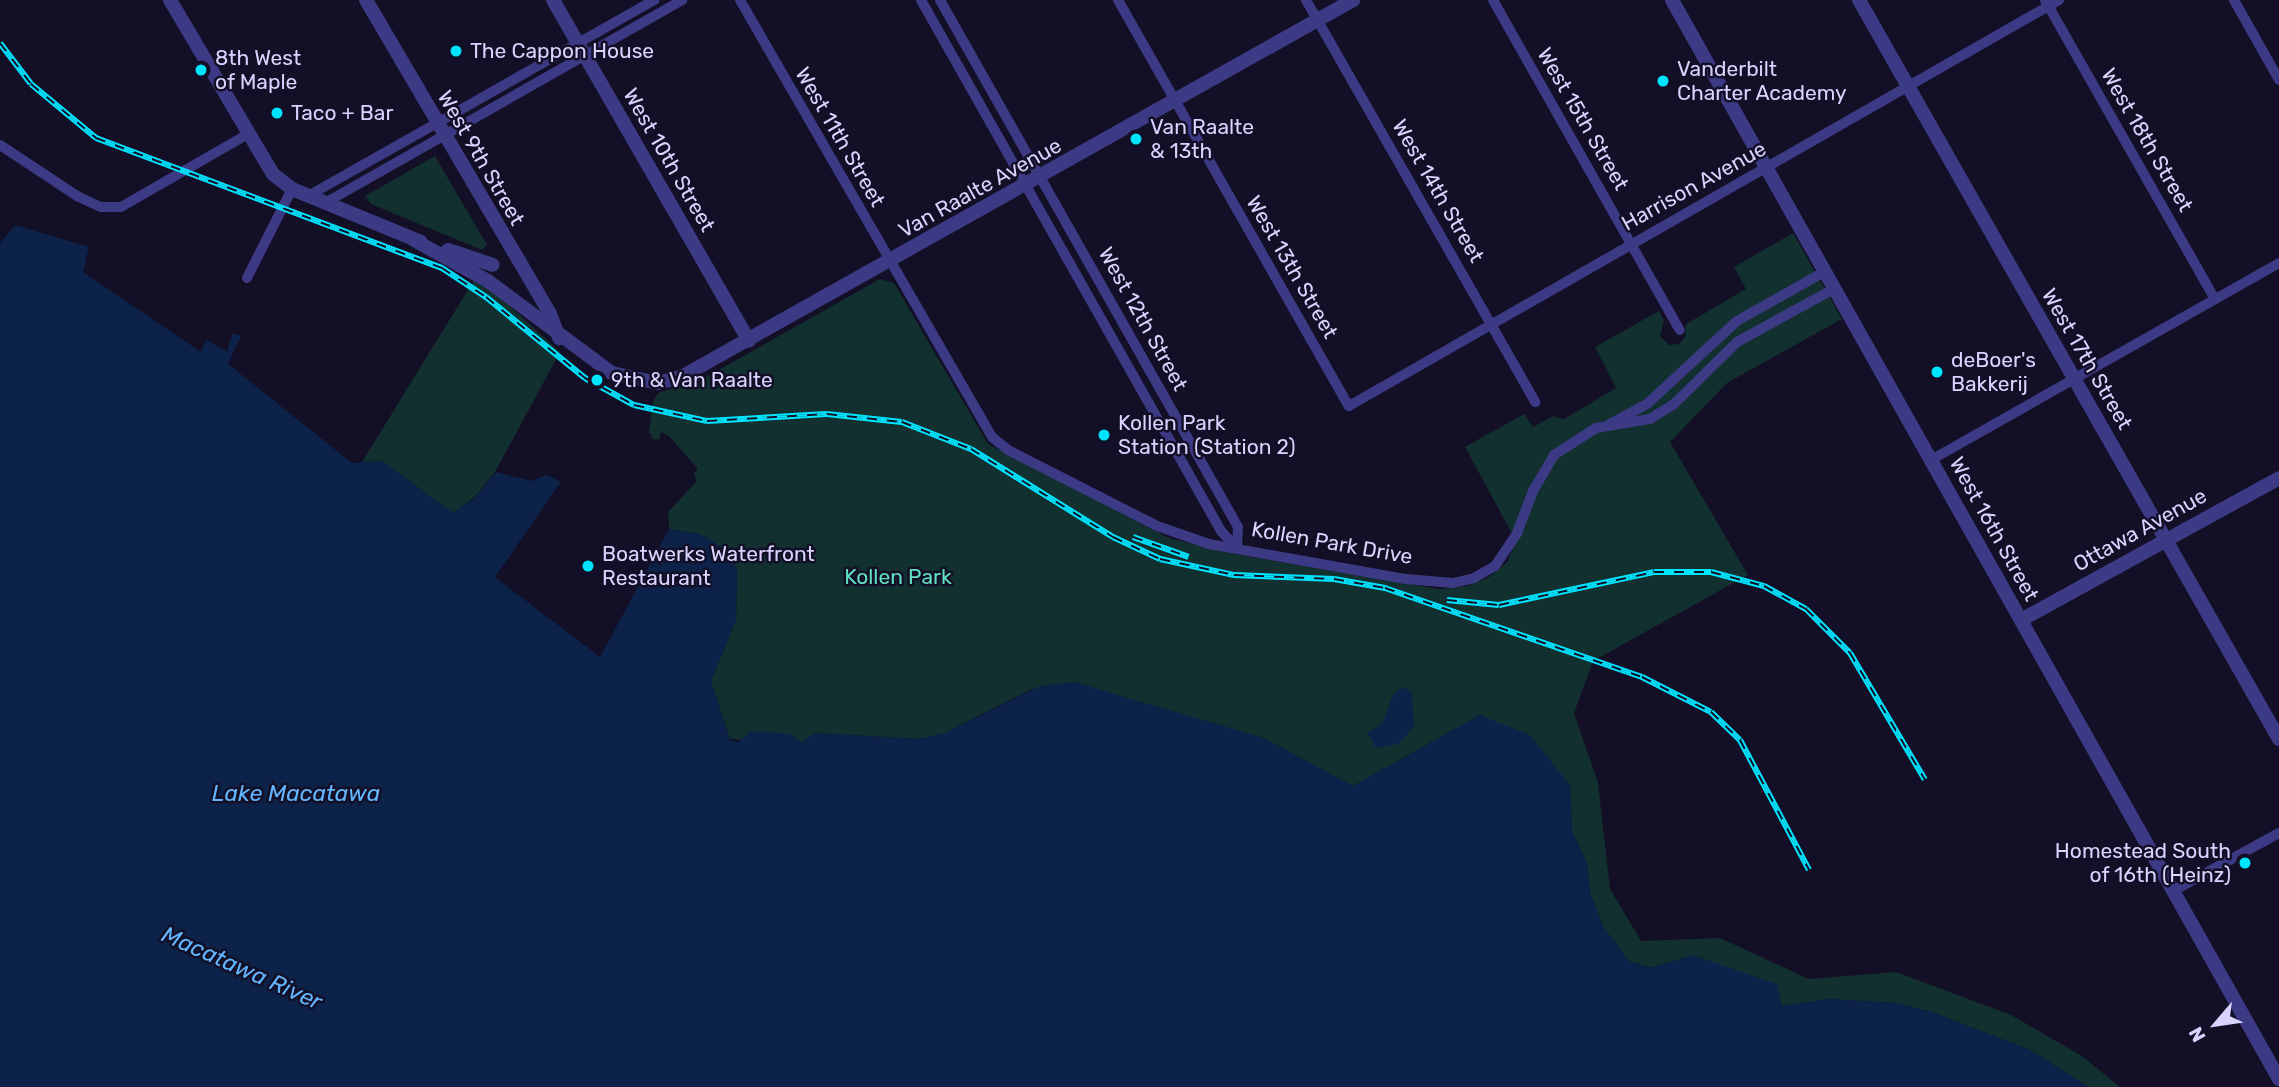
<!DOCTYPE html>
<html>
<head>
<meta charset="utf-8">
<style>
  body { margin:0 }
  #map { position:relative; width:2279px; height:1087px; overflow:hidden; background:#130f26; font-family:Rubik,sans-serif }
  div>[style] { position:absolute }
  .green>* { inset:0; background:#12302f }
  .water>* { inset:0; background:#0c2248 }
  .minor>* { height:10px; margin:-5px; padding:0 5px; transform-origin:5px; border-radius:5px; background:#3d3a85 }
  .tertiary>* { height:14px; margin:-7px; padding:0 7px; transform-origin:7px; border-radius:7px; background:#3d3a85 }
  .rail>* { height:6px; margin-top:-3px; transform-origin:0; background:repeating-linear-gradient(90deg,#130f26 0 10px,#00e5ff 0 20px); box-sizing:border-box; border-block:2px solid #00e5ff }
  .dots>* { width:19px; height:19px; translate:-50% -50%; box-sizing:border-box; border:4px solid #130f26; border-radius:50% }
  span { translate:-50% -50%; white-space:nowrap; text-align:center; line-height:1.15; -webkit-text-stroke:5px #130f26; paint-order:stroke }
  .poi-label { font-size:21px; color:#d9d4ff }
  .left { translate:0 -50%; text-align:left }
  .right { translate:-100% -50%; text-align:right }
  .street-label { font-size:21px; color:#d9d4ff }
  .park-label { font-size:21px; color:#5fe0c0 }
  .water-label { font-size:23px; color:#62b6ff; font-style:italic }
  .north { position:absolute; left:2181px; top:989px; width:70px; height:70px; -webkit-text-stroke:5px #130f26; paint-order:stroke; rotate:241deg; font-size:19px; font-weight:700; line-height:28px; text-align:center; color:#d9d4ff }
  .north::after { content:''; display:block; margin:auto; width:24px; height:32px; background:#d9d4ff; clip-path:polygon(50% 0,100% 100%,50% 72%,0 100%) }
</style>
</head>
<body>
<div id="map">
  <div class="green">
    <div style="clip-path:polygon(435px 156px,487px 245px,482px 250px,371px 204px,365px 196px)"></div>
    <div style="clip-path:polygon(1793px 233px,1842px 319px,1727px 383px,1670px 442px,1748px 575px,1593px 661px,1574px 713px,1598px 783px,1610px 889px,1641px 941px,1720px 938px,1809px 979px,1896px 972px,2011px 1015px,2082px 1056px,2120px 1087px,2089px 1087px,2030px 1050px,1932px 1012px,1897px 1003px,1829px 999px,1782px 1006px,1693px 955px,1651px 968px,1629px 961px,1604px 928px,1590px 893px,1587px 863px,1572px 831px,1570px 785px,1480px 715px,1353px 786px,1265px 739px,1032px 689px,945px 733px,919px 739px,814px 733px,802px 743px,730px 739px,711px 681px,736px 620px,737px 569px,700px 534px,669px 529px,668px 512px,697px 481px,694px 474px,698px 469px,669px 436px,661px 432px,659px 440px,653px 439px,649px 432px,653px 402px,658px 393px,708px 376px,880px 279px,894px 283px,988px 444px,1169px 538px,1234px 554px,1439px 589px,1468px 586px,1489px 577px,1507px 562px,1516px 541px,1465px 447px,1524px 414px,1533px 427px,1553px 416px,1564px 419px,1616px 388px,1595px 347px,1659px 311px,1664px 320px,1660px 336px,1669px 345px,1679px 344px,1685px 337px,1686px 324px,1746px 289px,1734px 267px)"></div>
    <div style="clip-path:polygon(474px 280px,498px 295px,560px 352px,495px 472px,475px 497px,453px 513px,382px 461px,362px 462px)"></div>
  </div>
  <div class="water">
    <div style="clip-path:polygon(15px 225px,89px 247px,83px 272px,201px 352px,206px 340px,227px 351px,233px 333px,241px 336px,228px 364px,352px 463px,382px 461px,453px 513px,475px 498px,496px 472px,531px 481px,547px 475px,561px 482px,495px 577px,600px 657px,669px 529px,700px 534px,725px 549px,737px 569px,736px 620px,711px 681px,730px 740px,738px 742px,751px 731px,792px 734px,802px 743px,814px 733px,919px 739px,945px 733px,1040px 686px,1074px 682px,1264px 738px,1353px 786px,1480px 715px,1530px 735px,1570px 785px,1572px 831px,1587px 863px,1590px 893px,1604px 928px,1629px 961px,1651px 968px,1693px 955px,1777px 984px,1782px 1006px,1829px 999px,1897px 1003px,1932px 1012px,2030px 1050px,2089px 1087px,0 1087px,0 243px)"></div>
    <div style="clip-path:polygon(1404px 687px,1412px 692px,1414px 726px,1399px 744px,1376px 748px,1367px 733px,1382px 724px,1394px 693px)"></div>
  </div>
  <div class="minor">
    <div style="left:740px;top:0;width:504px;rotate:60.03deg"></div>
    <div style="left:992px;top:437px;width:21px;rotate:39deg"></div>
    <div style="left:1008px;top:450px;width:167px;rotate:27deg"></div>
    <div style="left:1157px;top:526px;width:55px;rotate:19.1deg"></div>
    <div style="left:1209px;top:544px;width:200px;rotate:10.1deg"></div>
    <div style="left:1406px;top:579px;width:47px;rotate:4.9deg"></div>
    <div style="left:1453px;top:583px;width:22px;rotate:-13deg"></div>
    <div style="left:1474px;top:578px;width:24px;rotate:-30deg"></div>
    <div style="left:1495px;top:566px;width:40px;rotate:-56deg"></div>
    <div style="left:1517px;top:533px;width:45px;rotate:-69.1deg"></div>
    <div style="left:1533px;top:491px;width:42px;rotate:-59.7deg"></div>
    <div style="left:1554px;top:455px;width:50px;rotate:-32.7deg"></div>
    <div style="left:1596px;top:428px;width:55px;rotate:-9.5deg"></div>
    <div style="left:1650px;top:419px;width:28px;rotate:-32deg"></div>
    <div style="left:1674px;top:404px;width:88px;rotate:-44.5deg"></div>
    <div style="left:1737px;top:342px;width:111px;rotate:-28.7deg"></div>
    <div style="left:921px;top:0;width:610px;rotate:60.53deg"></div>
    <div style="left:1221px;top:531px;width:23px;rotate:47deg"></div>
    <div style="left:940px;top:0;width:605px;rotate:60.51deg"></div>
    <div style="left:1238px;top:527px;width:21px;rotate:93deg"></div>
    <div style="left:1118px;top:0;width:467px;rotate:60.4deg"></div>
    <div style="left:1349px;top:406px;width:818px;rotate:-29.76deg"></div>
    <div style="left:1306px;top:0;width:463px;rotate:60.3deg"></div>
    <div style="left:1493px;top:0;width:379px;rotate:60.5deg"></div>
    <div style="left:2045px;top:0;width:344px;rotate:60.4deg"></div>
    <div style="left:2234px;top:0;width:92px;rotate:60.6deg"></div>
    <div style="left:0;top:145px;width:92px;rotate:33.5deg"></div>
    <div style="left:77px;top:196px;width:26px;rotate:25deg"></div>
    <div style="left:101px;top:207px;width:20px"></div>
    <div style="left:121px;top:207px;width:144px;rotate:-29.9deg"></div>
    <div style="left:308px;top:196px;width:398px;rotate:-29.5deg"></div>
    <div style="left:325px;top:203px;width:411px;rotate:-29.6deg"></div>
    <div style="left:247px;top:278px;width:100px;rotate:-63.2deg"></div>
    <div style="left:1610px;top:424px;width:42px;rotate:-28.4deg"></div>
    <div style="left:1647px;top:404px;width:122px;rotate:-42.7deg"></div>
    <div style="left:1737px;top:321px;width:100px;rotate:-29.4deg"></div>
    <div style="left:1931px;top:460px;width:400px;rotate:-29.5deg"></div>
    <div style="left:2173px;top:891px;width:121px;rotate:-28.7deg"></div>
  </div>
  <div class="tertiary">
    <div style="left:170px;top:0;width:202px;rotate:59.4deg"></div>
    <div style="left:273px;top:174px;width:24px;rotate:38deg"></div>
    <div style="left:292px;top:189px;width:139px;rotate:22.3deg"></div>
    <div style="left:366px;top:0;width:364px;rotate:59.6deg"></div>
    <div style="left:550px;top:314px;width:26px;rotate:69deg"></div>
    <div style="left:553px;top:0;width:393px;rotate:60.1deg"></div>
    <div style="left:1672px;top:0;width:1238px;rotate:60.64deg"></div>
    <div style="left:1859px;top:0;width:850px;rotate:60.39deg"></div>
    <div style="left:414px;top:240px;width:85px;rotate:29deg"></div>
    <div style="left:488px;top:281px;width:154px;rotate:36.6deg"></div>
    <div style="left:612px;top:373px;width:47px;rotate:12.3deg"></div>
    <div style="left:658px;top:383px;width:24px;rotate:-15deg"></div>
    <div style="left:681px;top:377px;width:771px;rotate:-29.29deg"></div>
    <div style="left:448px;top:250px;width:47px;rotate:18.4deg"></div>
    <div style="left:2021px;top:620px;width:294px;rotate:-28.8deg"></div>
  </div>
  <div class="rail">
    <div style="left:0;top:43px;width:51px;rotate:52.9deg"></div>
    <div style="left:31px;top:84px;width:85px;rotate:39.7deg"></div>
    <div style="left:96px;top:138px;width:370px;rotate:20.6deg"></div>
    <div style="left:442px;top:268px;width:53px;rotate:33.4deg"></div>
    <div style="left:486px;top:297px;width:128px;rotate:39.3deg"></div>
    <div style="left:585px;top:378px;width:56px;rotate:28.9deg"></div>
    <div style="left:634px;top:405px;width:75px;rotate:12.4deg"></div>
    <div style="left:707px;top:421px;width:120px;rotate:-3.3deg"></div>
    <div style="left:827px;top:414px;width:75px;rotate:6.1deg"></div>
    <div style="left:902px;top:422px;width:74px;rotate:21.4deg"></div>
    <div style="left:971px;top:449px;width:167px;rotate:31.8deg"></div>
    <div style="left:1113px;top:537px;width:52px;rotate:25.1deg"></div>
    <div style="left:1160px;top:559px;width:76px;rotate:12.2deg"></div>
    <div style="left:1234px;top:575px;width:100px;rotate:2.3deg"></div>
    <div style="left:1334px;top:579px;width:52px;rotate:10deg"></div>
    <div style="left:1385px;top:588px;width:272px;rotate:19.1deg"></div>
    <div style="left:1642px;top:677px;width:77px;rotate:26.9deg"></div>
    <div style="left:1711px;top:712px;width:40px;rotate:44deg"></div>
    <div style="left:1740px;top:740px;width:147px;rotate:62deg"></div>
    <div style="left:1133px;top:537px;width:59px;rotate:19.7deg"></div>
    <div style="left:1447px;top:600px;width:52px;rotate:5.5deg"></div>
    <div style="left:1499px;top:605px;width:158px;rotate:-12deg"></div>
    <div style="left:1654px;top:572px;width:57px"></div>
    <div style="left:1711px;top:572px;width:55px;rotate:14.8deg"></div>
    <div style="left:1764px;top:586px;width:48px;rotate:28.7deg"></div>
    <div style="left:1806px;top:609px;width:62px;rotate:45deg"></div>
    <div style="left:1850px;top:653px;width:147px;rotate:59.4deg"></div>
  </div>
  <div class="dots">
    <div style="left:456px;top:51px;background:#00e5ff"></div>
    <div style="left:201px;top:70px;background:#00e5ff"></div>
    <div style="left:1663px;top:81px;background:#00e5ff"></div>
    <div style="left:277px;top:113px;background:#00e5ff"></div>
    <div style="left:1136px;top:139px;background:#00e5ff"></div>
    <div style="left:1937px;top:372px;background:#00e5ff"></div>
    <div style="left:597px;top:380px;background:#00e5ff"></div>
    <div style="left:1104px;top:435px;background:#00e5ff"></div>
    <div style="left:588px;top:566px;background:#00e5ff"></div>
    <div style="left:2245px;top:863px;background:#00e5ff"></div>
  </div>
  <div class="poi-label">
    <span class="left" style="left:470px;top:51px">The Cappon House</span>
    <span class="left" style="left:215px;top:70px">8th West<br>of Maple</span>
    <span class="left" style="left:1677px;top:81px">Vanderbilt<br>Charter Academy</span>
    <span class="left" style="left:291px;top:113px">Taco + Bar</span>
    <span class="left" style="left:1150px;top:139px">Van Raalte<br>&amp; 13th</span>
    <span class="left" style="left:1951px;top:372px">deBoer's<br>Bakkerij</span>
    <span class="left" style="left:611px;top:380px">9th &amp; Van Raalte</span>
    <span class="left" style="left:1118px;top:435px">Kollen Park<br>Station (Station 2)</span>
    <span class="left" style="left:602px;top:566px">Boatwerks Waterfront<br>Restaurant</span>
    <span class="right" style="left:2231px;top:863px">Homestead South<br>of 16th (Heinz)</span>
  </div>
  <div class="street-label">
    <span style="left:1583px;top:119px;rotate:60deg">West 15th Street</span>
    <span style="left:840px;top:137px;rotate:60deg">West 11th Street</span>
    <span style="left:2147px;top:140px;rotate:60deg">West 18th Street</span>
    <span style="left:481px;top:158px;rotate:60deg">West 9th Street</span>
    <span style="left:669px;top:160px;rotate:60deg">West 10th Street</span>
    <span style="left:1694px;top:186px;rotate:-29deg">Harrison Avenue</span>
    <span style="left:980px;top:188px;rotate:-29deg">Van Raalte Avenue</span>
    <span style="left:1438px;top:191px;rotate:60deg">West 14th Street</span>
    <span style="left:1292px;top:267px;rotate:60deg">West 13th Street</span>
    <span style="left:1143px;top:319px;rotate:61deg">West 12th Street</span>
    <span style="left:2087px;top:359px;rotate:60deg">West 17th Street</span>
    <span style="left:1994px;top:529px;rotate:61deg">West 16th Street</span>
    <span style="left:2140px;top:530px;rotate:-29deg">Ottawa Avenue</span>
    <span style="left:1332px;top:543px;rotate:10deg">Kollen Park Drive</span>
  </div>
  <div class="park-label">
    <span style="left:898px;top:577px">Kollen Park</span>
  </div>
  <div class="water-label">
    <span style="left:296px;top:793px">Lake Macatawa</span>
    <span style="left:242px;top:968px;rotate:24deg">Macatawa River</span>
  </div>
  <div class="north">N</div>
</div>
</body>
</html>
